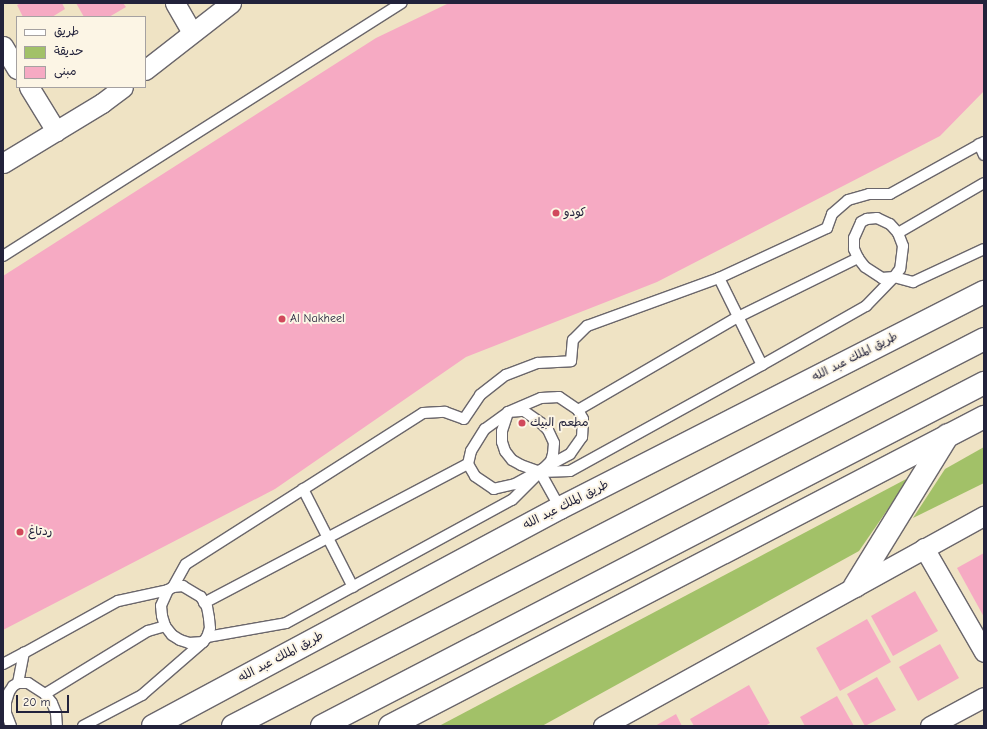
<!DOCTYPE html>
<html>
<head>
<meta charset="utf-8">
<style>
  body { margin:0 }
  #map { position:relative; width:987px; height:729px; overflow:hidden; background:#efe3c4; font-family:"Comic Neue","Playpen Sans Arabic",sans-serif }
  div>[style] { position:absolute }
  .green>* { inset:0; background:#a2c168 }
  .building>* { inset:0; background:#f6aac3 }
  .roads { filter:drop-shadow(1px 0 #6a666b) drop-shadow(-1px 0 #6a666b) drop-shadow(0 1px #6a666b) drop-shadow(0 -1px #6a666b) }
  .lane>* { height:10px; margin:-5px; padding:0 5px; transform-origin:5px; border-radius:5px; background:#fff }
  .street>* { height:19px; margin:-9.5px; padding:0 9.5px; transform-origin:9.5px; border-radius:9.5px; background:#fff }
  .primary>* { height:22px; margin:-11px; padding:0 11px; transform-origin:11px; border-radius:11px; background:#fff }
  .highway>* { height:22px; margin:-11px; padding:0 11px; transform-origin:11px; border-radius:11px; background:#fff }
  .dots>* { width:11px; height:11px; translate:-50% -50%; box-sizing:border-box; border:2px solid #fcf5e5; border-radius:50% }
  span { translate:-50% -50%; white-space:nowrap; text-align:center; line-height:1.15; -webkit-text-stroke:4px #fcf5e5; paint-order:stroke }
  .poi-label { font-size:12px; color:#22223b }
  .left { translate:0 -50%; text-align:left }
  .street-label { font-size:12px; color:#22223b }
  .frame { position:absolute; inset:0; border:4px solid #22223b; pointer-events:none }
  .legend { position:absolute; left:16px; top:16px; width:130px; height:72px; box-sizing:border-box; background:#fcf5e5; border:1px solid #a5a1a1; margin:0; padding:5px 7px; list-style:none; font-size:12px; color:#22223b }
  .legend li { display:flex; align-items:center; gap:8px; height:20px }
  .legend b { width:20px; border:1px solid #a5a1a1 }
  .scale { position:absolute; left:16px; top:695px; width:53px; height:18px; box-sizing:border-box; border:2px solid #22223b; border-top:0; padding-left:5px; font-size:12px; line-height:14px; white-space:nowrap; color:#22223b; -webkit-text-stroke:3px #fcf5e5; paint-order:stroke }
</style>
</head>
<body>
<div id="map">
  <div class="green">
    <div style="clip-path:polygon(984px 447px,984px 483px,913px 518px,945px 469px)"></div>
    <div style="clip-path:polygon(910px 477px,859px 551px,542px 726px,439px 726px)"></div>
  </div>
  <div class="building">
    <div style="clip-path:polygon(21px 3px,62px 3px,65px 9px,52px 17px,23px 17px,17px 5px)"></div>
    <div style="clip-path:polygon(76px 3px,123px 3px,126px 7px,109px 17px,84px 17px)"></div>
    <div style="clip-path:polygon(449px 3px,984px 3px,984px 91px,940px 136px,657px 282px,466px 357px,275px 489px,3px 630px,3px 276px,376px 38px)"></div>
    <div style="clip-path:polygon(984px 553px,984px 617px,957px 568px)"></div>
    <div style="clip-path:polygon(915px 591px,938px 631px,893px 656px,871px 616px)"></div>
    <div style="clip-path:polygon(867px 619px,891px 662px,840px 691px,816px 648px)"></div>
    <div style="clip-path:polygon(940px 644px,959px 678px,918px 701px,899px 667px)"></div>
    <div style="clip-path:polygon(877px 677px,896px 710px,865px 726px,847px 694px)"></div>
    <div style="clip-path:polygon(749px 685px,770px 723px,765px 726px,694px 726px,690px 719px)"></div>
    <div style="clip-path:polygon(837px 696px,854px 726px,805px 726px,800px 717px)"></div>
    <div style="clip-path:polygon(676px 714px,682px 726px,655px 726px)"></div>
  </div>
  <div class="roads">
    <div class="lane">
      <div style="left:979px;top:144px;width:12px;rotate:66deg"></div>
      <div style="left:877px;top:218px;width:14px;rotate:25deg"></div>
      <div style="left:890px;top:224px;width:12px;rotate:48deg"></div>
      <div style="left:898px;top:233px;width:14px;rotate:69deg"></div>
      <div style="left:903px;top:246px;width:23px;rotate:97deg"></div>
      <div style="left:900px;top:269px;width:10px;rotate:127deg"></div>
      <div style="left:894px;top:277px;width:12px;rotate:175deg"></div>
      <div style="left:882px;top:278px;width:20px;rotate:-147deg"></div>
      <div style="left:865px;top:267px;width:11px;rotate:-128deg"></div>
      <div style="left:858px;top:258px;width:10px;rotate:-114deg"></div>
      <div style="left:854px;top:249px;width:11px;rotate:-90deg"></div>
      <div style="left:854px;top:238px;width:17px;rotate:-66deg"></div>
      <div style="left:861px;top:222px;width:7px;rotate:-27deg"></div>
      <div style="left:867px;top:219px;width:10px;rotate:-6deg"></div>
      <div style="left:898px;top:233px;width:99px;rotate:-30.2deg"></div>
      <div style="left:3px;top:256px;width:472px;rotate:-32.4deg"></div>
      <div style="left:719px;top:278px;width:97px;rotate:63.7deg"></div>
      <div style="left:559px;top:397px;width:23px;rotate:34deg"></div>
      <div style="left:578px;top:410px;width:10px;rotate:61deg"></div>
      <div style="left:583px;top:419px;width:18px;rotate:93deg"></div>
      <div style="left:582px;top:437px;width:21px;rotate:125deg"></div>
      <div style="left:570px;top:454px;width:63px;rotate:151.4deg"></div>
      <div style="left:515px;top:484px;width:22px;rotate:167deg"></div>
      <div style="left:494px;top:489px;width:23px;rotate:-146deg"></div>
      <div style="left:475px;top:476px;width:14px;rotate:-120deg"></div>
      <div style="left:468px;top:464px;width:13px;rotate:-77deg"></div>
      <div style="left:471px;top:451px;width:26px;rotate:-58deg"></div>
      <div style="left:485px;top:429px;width:29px;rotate:-36deg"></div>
      <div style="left:508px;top:412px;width:36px;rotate:-23deg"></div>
      <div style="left:541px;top:398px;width:18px;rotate:-3deg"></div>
      <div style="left:578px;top:410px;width:185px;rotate:-30.2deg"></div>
      <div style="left:738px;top:317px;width:134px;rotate:-26.2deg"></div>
      <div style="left:524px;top:411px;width:21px;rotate:35deg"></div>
      <div style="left:541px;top:423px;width:10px;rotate:45deg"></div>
      <div style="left:548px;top:430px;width:14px;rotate:65deg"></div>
      <div style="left:554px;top:443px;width:11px;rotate:95deg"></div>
      <div style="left:553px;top:454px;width:7px;rotate:106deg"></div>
      <div style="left:551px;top:461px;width:16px;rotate:135deg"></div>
      <div style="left:540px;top:472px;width:20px;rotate:-160deg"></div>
      <div style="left:521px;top:465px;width:10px;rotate:-151deg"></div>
      <div style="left:512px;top:460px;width:11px;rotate:-128deg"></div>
      <div style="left:505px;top:451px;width:9px;rotate:-108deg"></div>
      <div style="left:502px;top:442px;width:11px;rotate:-90deg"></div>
      <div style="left:502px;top:431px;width:20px;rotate:-72deg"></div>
      <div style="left:508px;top:412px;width:16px;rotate:-4deg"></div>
      <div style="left:540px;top:472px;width:41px;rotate:60.9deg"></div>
      <div style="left:303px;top:489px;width:110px;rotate:63deg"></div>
      <div style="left:173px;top:587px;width:26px;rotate:-61deg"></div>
      <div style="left:186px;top:564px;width:281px;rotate:-32.5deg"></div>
      <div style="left:423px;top:413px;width:22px;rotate:-3deg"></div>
      <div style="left:445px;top:412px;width:20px;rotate:20deg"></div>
      <div style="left:464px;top:419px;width:29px;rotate:-56deg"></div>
      <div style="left:480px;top:395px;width:33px;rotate:-38deg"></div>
      <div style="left:506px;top:375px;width:34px;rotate:-21deg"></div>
      <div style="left:538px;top:363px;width:33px;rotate:-3deg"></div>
      <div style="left:571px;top:361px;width:21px;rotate:-85deg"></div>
      <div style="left:573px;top:340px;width:20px;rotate:-45deg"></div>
      <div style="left:587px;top:326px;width:140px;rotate:-20deg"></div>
      <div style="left:719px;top:278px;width:119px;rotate:-24.8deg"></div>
      <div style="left:827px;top:228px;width:15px;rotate:-70deg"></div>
      <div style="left:832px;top:214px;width:21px;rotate:-41deg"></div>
      <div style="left:848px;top:200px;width:22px;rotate:-16deg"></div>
      <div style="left:869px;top:194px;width:21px"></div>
      <div style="left:890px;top:194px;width:107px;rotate:-29deg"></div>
      <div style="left:204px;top:603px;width:298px;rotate:-27.8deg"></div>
      <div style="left:207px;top:637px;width:80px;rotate:-10deg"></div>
      <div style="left:286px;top:623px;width:257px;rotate:-28.6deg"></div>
      <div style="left:512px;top:500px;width:40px;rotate:-45deg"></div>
      <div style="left:540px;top:472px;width:30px;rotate:-2deg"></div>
      <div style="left:570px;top:471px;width:219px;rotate:-28.9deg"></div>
      <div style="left:762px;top:365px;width:120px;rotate:-29.6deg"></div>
      <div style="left:866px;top:306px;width:40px;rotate:-46deg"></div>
      <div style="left:894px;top:277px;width:20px;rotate:15deg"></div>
      <div style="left:913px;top:282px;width:78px;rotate:-24.9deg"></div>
      <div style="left:3px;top:664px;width:24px;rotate:-28deg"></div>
      <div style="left:18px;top:683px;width:31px;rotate:-79deg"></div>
      <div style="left:24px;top:653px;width:107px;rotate:-29deg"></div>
      <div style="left:118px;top:601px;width:51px;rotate:-12.4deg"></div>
      <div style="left:45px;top:694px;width:121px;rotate:-31.5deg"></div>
      <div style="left:148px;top:631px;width:18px;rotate:-16deg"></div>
      <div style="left:11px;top:726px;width:14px;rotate:-111deg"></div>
      <div style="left:6px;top:713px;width:11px;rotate:-90deg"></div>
      <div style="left:6px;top:702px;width:10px;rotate:-73deg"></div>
      <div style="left:9px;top:692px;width:7px;rotate:-56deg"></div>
      <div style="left:13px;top:686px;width:6px;rotate:-31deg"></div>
      <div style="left:18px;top:683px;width:10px"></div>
      <div style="left:28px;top:683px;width:20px;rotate:33deg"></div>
      <div style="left:45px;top:694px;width:11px;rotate:52deg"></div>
      <div style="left:52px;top:703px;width:11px;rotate:68deg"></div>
      <div style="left:56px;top:713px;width:13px;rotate:86deg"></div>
      <div style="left:83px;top:726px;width:67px;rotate:-27.7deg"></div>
      <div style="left:142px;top:695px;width:81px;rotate:-41deg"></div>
      <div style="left:203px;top:642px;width:6px;rotate:-51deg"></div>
      <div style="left:207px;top:637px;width:9px;rotate:-72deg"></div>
      <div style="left:210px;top:628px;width:10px;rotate:-96deg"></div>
      <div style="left:209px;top:618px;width:11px;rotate:-100deg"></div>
      <div style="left:207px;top:607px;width:12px;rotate:-121deg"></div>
      <div style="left:201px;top:597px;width:21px;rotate:-149deg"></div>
      <div style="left:183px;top:586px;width:10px;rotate:174deg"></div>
      <div style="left:173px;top:587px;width:6px;rotate:149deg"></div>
      <div style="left:168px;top:590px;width:17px;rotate:114deg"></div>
      <div style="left:161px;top:606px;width:10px;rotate:84deg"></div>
      <div style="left:162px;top:616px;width:10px;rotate:73deg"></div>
      <div style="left:165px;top:626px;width:11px;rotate:52deg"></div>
      <div style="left:172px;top:635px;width:9px;rotate:32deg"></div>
      <div style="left:180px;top:640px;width:9px;rotate:18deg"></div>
      <div style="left:189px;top:643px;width:14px;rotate:-4deg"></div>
    </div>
    <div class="street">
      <div style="left:175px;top:3px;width:34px;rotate:60deg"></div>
      <div style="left:3px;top:46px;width:27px;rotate:59deg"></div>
      <div style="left:145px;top:70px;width:109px;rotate:-37.9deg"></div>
      <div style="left:29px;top:87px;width:52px;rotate:58.5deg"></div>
      <div style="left:3px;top:163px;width:116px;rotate:-31.2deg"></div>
      <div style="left:102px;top:103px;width:26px;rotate:-37deg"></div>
      <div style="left:924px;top:548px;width:120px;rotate:60deg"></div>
      <div style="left:603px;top:726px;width:435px;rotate:-28.9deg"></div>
      <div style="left:930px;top:726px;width:61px;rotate:-28.2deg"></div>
    </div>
    <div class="primary">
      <div style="left:855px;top:586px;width:177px;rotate:-58.4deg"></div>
      <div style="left:153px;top:726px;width:462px;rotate:-28.2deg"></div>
      <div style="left:560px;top:508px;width:476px;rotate:-27deg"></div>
      <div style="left:390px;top:726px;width:670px;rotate:-27.48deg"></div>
    </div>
    <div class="highway">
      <div style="left:233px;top:726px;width:845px;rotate:-27.26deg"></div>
      <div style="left:322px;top:726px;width:746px;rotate:-27.39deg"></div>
    </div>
  </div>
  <div class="dots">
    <div style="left:556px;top:213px;background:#d1495b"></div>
    <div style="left:282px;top:319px;background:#d1495b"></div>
    <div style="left:522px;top:423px;background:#d1495b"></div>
    <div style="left:20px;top:532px;background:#d1495b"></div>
  </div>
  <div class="poi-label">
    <span class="left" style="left:564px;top:213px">كودو</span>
    <span class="left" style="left:290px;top:319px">Al Nakheel</span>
    <span class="left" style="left:530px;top:423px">مطعم البيك</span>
    <span class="left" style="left:28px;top:532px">ردتاغ</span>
  </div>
  <div class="street-label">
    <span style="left:855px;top:357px;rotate:-27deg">طريق الملك عبد الله</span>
    <span style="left:566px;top:505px;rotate:-27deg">طريق الملك عبد الله</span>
    <span style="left:281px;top:657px;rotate:-28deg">طريق الملك عبد الله</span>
  </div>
  <div class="frame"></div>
  <ul class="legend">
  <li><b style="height:5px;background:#fff"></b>طريق</li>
  <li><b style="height:11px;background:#a2c168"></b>حديقة</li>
  <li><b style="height:11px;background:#f6aac3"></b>مبنى</li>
  </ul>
  <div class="scale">20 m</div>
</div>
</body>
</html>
